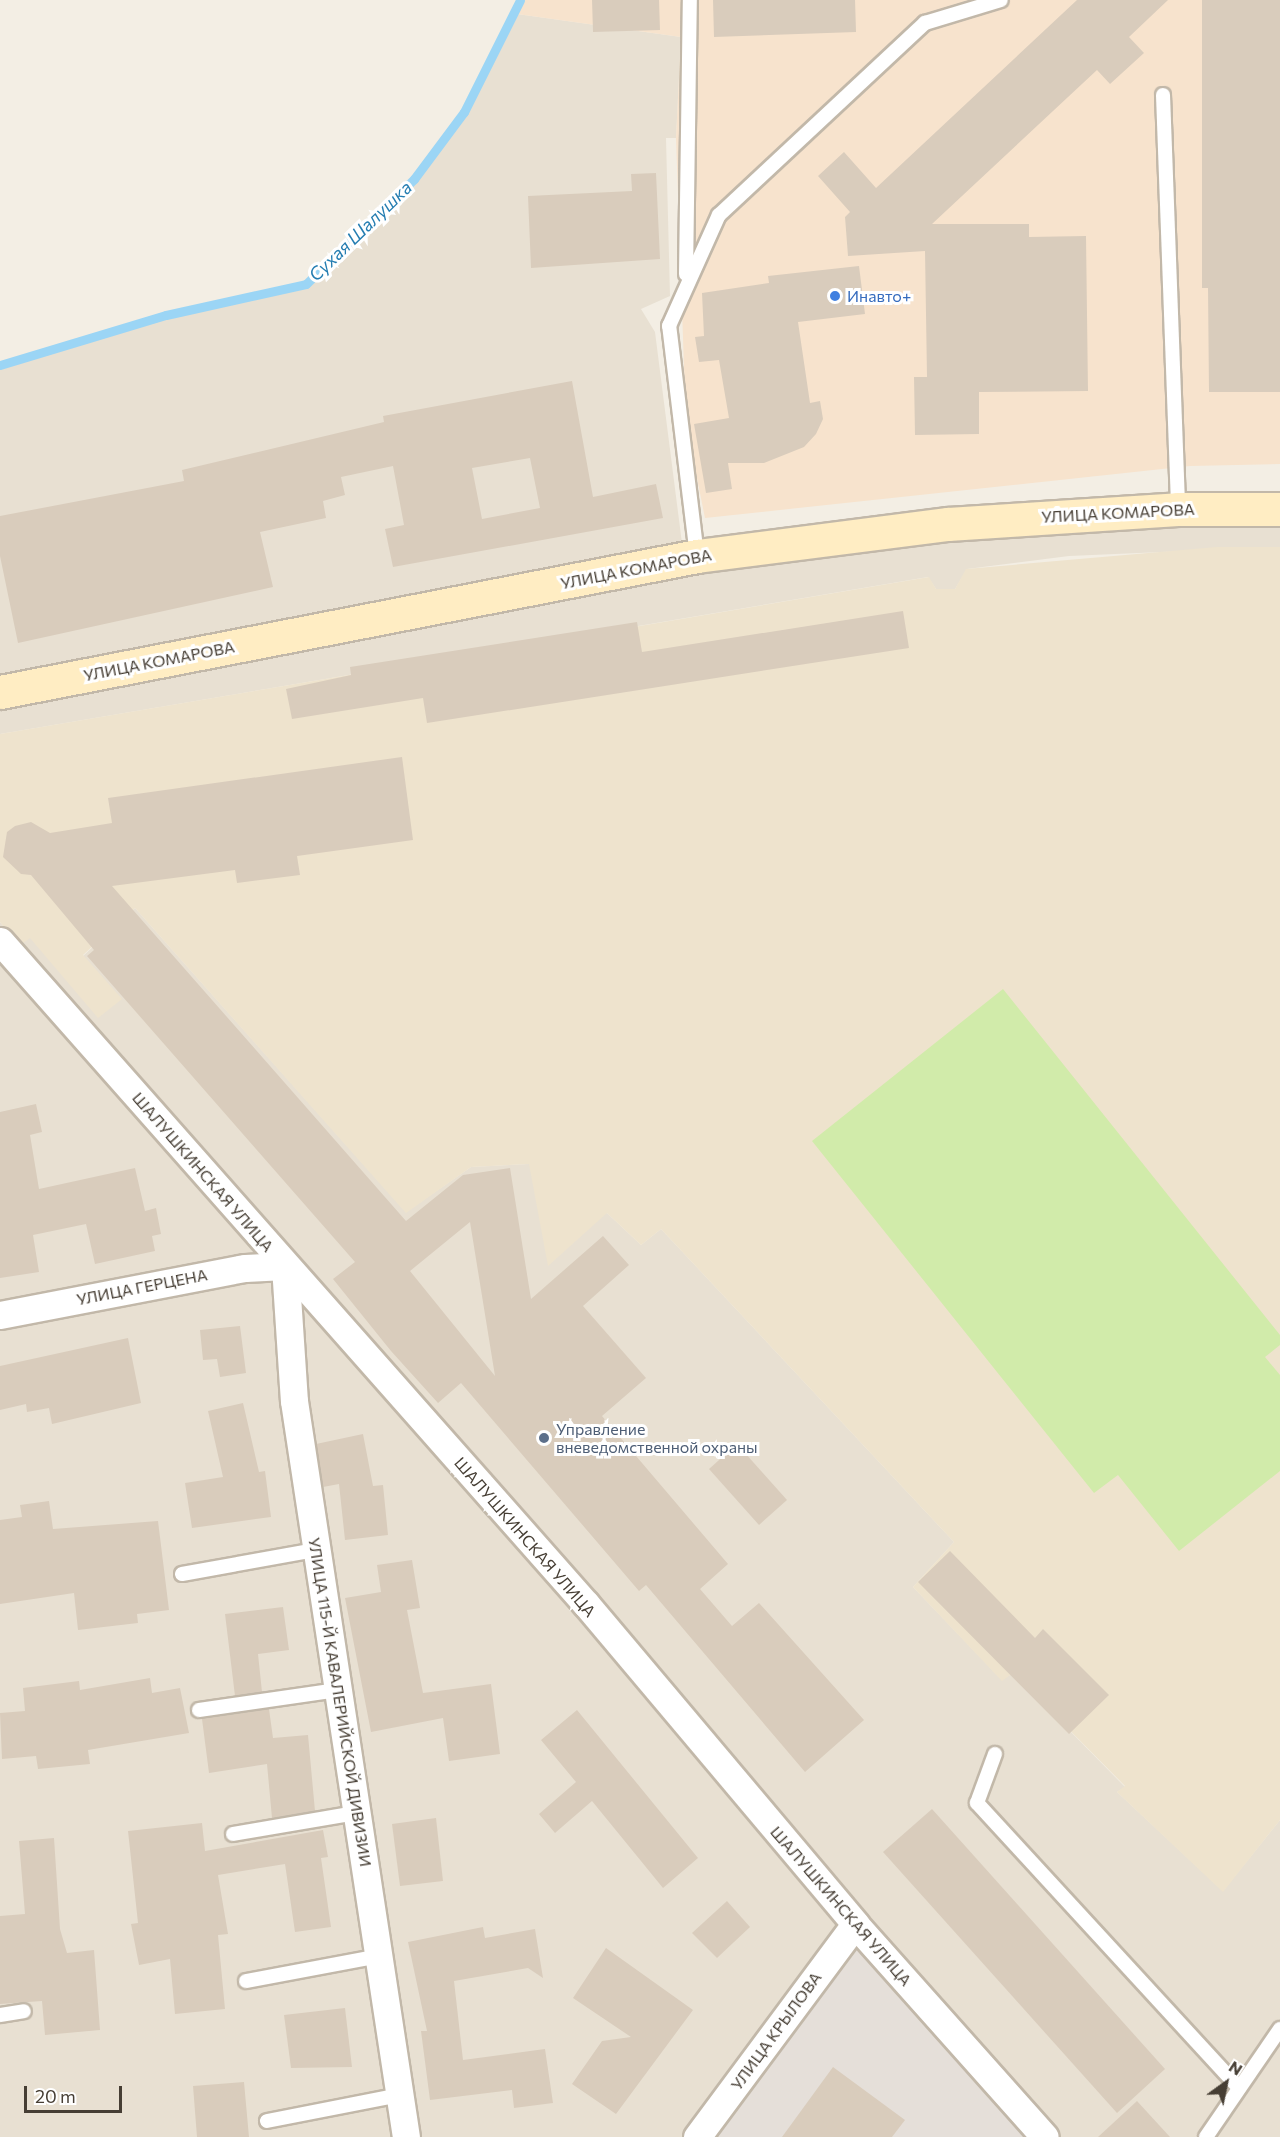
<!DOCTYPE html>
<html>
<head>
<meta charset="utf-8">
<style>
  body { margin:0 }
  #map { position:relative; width:1280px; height:2137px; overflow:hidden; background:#f3eee4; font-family:Commissioner,sans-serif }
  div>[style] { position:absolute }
  .residential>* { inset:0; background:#e8e0d2 }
  .commercial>* { inset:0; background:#f7e3cd }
  .industrial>* { inset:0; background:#e5dfd9 }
  .education>* { inset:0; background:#eee3cd }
  .green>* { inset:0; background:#d1ebaa }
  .stream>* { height:9px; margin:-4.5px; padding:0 4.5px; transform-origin:4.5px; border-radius:4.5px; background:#9bd5f5 }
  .building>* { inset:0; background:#d9ccbc }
  .roads { filter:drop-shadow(2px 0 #c2b8a9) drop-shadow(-2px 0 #c2b8a9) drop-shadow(0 2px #c2b8a9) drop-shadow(0 -2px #c2b8a9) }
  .service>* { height:14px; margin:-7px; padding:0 7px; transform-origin:7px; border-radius:7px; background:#fff }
  .minor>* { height:27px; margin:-13.5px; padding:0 13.5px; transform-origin:13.5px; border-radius:13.5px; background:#fff }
  .secondary>* { height:33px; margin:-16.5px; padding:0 16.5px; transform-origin:16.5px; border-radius:16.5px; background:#ffedc3 }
  .dots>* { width:16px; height:16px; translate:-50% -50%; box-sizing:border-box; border:3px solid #fff; border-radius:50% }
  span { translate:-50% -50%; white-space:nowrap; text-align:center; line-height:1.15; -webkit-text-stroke:6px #fff; paint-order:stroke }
  .shop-label { font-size:16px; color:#366cbe }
  .left { translate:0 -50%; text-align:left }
  .street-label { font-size:16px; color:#463e34 }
  .service-label { font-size:16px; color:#4e5e75 }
  .water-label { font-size:18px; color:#247db1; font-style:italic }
  .north { position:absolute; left:1196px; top:2053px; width:60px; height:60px; -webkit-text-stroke:4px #fff; paint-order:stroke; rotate:33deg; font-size:16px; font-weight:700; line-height:24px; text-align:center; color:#463e34 }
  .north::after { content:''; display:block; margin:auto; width:21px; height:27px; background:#463e34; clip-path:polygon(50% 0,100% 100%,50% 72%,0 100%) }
  .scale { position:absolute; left:24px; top:2086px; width:98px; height:27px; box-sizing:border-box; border:3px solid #463e34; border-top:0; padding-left:8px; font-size:18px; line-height:21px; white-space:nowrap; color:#463e34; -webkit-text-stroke:4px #fff; paint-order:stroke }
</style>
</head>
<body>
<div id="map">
  <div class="residential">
    <div style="clip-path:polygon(517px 14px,681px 37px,676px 138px,666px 138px,670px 296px,641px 309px,655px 332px,684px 559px,1280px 509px,1280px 547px,1069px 556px,967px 569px,955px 589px,936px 589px,928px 577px,0 734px,0 365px,166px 315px,306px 283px,414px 179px,464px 112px)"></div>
    <div style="clip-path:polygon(135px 908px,406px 1212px,471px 1167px,529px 1164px,607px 1213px,641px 1245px,661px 1229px,954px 1542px,913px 1587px,1002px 1680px,1013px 1673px,1125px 1787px,1117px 1792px,1223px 1891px,1280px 1820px,1280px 2137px,0 2137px,0 922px,19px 945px,30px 937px,121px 999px,83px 956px)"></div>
  </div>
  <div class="commercial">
    <div style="clip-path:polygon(523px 0,1280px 0,1280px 464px,1190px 466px,705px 518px,686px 424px,676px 138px,681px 37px,517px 14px)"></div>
  </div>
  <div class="industrial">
    <div style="clip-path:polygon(855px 1924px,1045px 2137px,697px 2137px)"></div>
  </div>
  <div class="education">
    <div style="clip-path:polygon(1217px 547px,1280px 547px,1280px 1820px,1223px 1892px,1117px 1792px,1125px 1786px,1013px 1673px,1002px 1681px,913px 1587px,954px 1542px,661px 1229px,641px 1245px,607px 1213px,548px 1266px,529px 1164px,471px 1167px,406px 1213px,135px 908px,83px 955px,122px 999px,98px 1018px,30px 938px,19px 946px,0 922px,0 734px,929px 577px,936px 589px,955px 589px,966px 569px)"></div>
  </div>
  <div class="green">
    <div style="clip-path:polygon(1003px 989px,1280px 1335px,1280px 1345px,1265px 1357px,1280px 1375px,1280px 1471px,1179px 1551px,1118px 1475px,1094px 1493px,812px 1141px)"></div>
  </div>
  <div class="stream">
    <div style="left:0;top:365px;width:173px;rotate:-16.8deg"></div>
    <div style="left:166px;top:315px;width:143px;rotate:-12.5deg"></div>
    <div style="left:306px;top:284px;width:151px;rotate:-44.2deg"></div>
    <div style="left:414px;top:179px;width:84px;rotate:-53.3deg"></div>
    <div style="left:464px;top:112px;width:125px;rotate:-63.4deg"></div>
  </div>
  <div class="building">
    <div style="clip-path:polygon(592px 0,659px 0,660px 30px,593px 32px)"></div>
    <div style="clip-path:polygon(713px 0,855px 0,856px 32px,714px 37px)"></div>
    <div style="clip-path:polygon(1077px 0,1168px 0,1129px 37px,1144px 53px,1110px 84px,1097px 70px,932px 224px,1029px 224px,1029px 237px,1086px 236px,1088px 391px,979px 392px,979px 434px,915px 435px,914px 377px,927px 377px,925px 251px,848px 256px,845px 217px,850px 212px,818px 176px,844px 152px,876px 188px)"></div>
    <div style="clip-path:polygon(1202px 0,1280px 0,1280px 392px,1209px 392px,1208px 288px,1202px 288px)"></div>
    <div style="clip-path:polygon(656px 173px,660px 259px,531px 268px,528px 196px,632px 191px,631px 174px)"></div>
    <div style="clip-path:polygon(859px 266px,865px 314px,798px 322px,810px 403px,820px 401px,823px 419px,816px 434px,804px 447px,764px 463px,728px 463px,732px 489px,706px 493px,694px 424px,729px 418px,719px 360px,699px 362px,695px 337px,704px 336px,702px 293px,769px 283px,768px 276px)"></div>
    <div style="clip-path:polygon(evenodd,572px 381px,593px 497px,656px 484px,663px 518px,393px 567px,385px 529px,404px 525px,393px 466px,341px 477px,345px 495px,323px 501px,326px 518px,260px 532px,273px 587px,18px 643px,0 556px,0 516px,184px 481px,182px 470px,384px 422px,383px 416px,572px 381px,530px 458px,540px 508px,482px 519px,472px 468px,530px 458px)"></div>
    <div style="clip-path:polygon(903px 611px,909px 648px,427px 723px,423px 698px,292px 719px,286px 689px,351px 675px,350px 667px,637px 622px,642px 652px)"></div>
    <div style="clip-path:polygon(evenodd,402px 757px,413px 840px,297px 856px,300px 875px,237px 883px,235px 870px,112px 886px,406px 1221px,463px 1175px,510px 1168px,531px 1299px,603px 1236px,629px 1265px,583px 1306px,646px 1378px,602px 1416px,728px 1564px,700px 1589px,732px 1626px,759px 1603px,864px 1720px,805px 1772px,646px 1585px,639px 1591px,461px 1383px,438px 1403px,391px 1351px,333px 1279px,355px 1262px,87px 956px,94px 950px,31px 875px,21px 874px,3px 857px,7px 832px,15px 826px,31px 822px,50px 833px,112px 823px,108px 798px,402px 757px,470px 1222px,495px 1376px,410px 1271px,470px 1222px)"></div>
    <div style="clip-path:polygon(36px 1104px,42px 1132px,30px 1135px,39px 1189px,135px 1168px,145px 1211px,156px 1208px,161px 1234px,152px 1236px,155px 1251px,95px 1264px,86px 1224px,33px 1235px,39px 1272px,0 1278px,0 1112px)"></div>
    <div style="clip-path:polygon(240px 1326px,246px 1373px,220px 1377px,217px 1359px,203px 1360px,200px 1330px)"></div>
    <div style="clip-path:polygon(128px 1338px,141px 1403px,52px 1424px,49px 1408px,27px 1412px,26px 1404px,0 1410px,0 1366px)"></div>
    <div style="clip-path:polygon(243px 1403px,259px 1472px,265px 1471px,271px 1517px,192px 1528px,185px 1483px,223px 1477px,208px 1411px)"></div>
    <div style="clip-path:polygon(363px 1434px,373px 1486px,383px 1485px,388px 1535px,345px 1540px,339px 1484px,323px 1487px,316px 1444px)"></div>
    <div style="clip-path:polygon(737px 1444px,787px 1500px,759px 1525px,709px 1469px)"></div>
    <div style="clip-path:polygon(49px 1501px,53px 1529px,158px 1521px,169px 1610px,137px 1614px,138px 1623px,78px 1630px,74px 1593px,0 1604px,0 1520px,22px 1517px,20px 1505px)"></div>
    <div style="clip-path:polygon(950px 1551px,1035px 1638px,1043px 1629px,1109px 1695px,1069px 1734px,918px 1582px)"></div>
    <div style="clip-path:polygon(412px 1560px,420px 1608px,407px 1610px,423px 1693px,491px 1684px,500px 1754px,449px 1761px,443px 1718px,371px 1732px,345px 1598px,381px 1592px,377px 1565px)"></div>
    <div style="clip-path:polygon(283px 1607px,289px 1650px,258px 1654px,262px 1692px,235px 1696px,225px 1614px)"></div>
    <div style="clip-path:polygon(150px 1678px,152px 1693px,180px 1688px,189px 1733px,88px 1750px,90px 1764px,38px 1769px,36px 1756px,2px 1759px,0 1713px,25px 1711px,23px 1688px,79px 1681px,80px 1690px)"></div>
    <div style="clip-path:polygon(269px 1709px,273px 1738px,308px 1735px,315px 1811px,272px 1818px,267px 1764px,209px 1773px,202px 1719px)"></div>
    <div style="clip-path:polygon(577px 1710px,698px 1858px,663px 1888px,592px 1801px,555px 1833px,539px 1814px,576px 1782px,541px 1740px)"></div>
    <div style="clip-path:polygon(932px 1809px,1165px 2069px,1117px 2113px,883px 1852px)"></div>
    <div style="clip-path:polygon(436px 1818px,443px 1881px,400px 1886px,392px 1824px)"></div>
    <div style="clip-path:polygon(202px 1823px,205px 1851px,323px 1830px,328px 1857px,321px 1858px,331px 1927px,295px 1932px,285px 1864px,218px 1875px,228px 1934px,218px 1935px,225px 2009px,175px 2014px,170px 1959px,139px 1965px,131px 1924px,138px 1923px,128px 1831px)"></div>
    <div style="clip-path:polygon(54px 1838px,60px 1929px,67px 1953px,94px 1950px,100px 2030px,45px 2035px,42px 2001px,0 2004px,0 1916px,25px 1914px,19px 1841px)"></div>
    <div style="clip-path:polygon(727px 1901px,750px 1927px,717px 1958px,692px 1933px)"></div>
    <div style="clip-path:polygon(483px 1927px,485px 1938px,535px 1929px,543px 1978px,528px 1968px,454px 1981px,463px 2060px,545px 2049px,553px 2103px,514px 2108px,512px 2090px,430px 2100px,421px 2031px,427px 2031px,408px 1942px)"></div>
    <div style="clip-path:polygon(606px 1948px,693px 2010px,616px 2114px,572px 2084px,602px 2041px,631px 2037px,573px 1998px)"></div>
    <div style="clip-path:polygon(345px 2008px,352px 2067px,291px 2068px,284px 2015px)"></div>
    <div style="clip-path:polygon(833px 2067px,905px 2120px,892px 2137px,782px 2137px)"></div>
    <div style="clip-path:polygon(244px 2082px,249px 2137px,197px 2137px,193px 2086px)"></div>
    <div style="clip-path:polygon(1137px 2101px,1170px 2137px,1098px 2137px)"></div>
  </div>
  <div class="roads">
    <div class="service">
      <div style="left:1163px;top:95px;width:414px;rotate:87.9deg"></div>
      <div style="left:686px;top:274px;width:274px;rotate:-89.2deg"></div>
      <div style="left:697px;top:556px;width:232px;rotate:-96.9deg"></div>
      <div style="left:669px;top:326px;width:122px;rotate:-65.8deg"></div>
      <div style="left:719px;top:215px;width:282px;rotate:-43deg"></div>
      <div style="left:925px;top:23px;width:79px;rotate:-16.8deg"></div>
      <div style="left:182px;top:1574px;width:136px;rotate:-10.2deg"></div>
      <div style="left:199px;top:1710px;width:140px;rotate:-8.2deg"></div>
      <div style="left:995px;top:1754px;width:52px;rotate:110.2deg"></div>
      <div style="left:977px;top:1803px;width:387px;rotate:47.4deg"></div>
      <div style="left:233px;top:1834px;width:125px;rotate:-9.7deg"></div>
      <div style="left:246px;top:1981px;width:135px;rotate:-10.6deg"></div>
      <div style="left:0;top:2015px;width:24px;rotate:-9deg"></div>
      <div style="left:267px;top:2121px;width:136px;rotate:-11.1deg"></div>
      <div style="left:1206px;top:2137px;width:131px;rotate:-55.6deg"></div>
    </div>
    <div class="minor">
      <div style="left:0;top:941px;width:885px;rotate:48.53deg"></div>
      <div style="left:586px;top:1604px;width:418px;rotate:49.9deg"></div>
      <div style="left:855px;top:1924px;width:285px;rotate:48.3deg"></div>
      <div style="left:0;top:1315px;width:249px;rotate:-10.9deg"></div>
      <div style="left:245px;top:1268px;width:40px;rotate:-2.9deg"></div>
      <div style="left:285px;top:1266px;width:135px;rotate:86.2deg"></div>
      <div style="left:294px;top:1401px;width:744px;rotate:81.35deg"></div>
      <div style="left:697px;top:2137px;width:265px;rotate:-53.4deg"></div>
    </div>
    <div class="secondary">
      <div style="left:0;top:692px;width:710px;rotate:-11.04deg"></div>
      <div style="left:697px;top:556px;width:253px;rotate:-7.3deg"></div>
      <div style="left:948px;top:524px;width:230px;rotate:-3.7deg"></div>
      <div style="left:1178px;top:509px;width:102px"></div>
    </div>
  </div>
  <div class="dots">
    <div style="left:835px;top:296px;background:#3f7fe0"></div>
    <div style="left:544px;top:1438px;background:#5c6f8a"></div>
  </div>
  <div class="shop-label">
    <span class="left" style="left:847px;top:296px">Инавто+</span>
  </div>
  <div class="street-label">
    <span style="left:1118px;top:513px;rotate:-3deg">УЛИЦА КОМАРОВА</span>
    <span style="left:636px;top:569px;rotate:-11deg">УЛИЦА КОМАРОВА</span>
    <span style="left:159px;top:661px;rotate:-11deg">УЛИЦА КОМАРОВА</span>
    <span style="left:203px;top:1172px;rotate:49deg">ШАЛУШКИНСКАЯ УЛИЦА</span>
    <span style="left:142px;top:1287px;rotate:-11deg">УЛИЦА ГЕРЦЕНА</span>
    <span style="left:525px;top:1537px;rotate:49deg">ШАЛУШКИНСКАЯ УЛИЦА</span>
    <span style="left:340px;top:1702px;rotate:81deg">УЛИЦА 115-Й КАВАЛЕРИЙСКОЙ ДИВИЗИИ</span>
    <span style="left:841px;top:1906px;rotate:49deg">ШАЛУШКИНСКАЯ УЛИЦА</span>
    <span style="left:776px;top:2031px;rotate:-54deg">УЛИЦА КРЫЛОВА</span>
  </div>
  <div class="service-label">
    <span class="left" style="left:556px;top:1438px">Управление<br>вневедомственной охраны</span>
  </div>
  <div class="water-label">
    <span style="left:360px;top:231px;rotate:-44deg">Сухая Шалушка</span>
  </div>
  <div class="north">N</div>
  <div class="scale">20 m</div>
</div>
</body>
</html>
